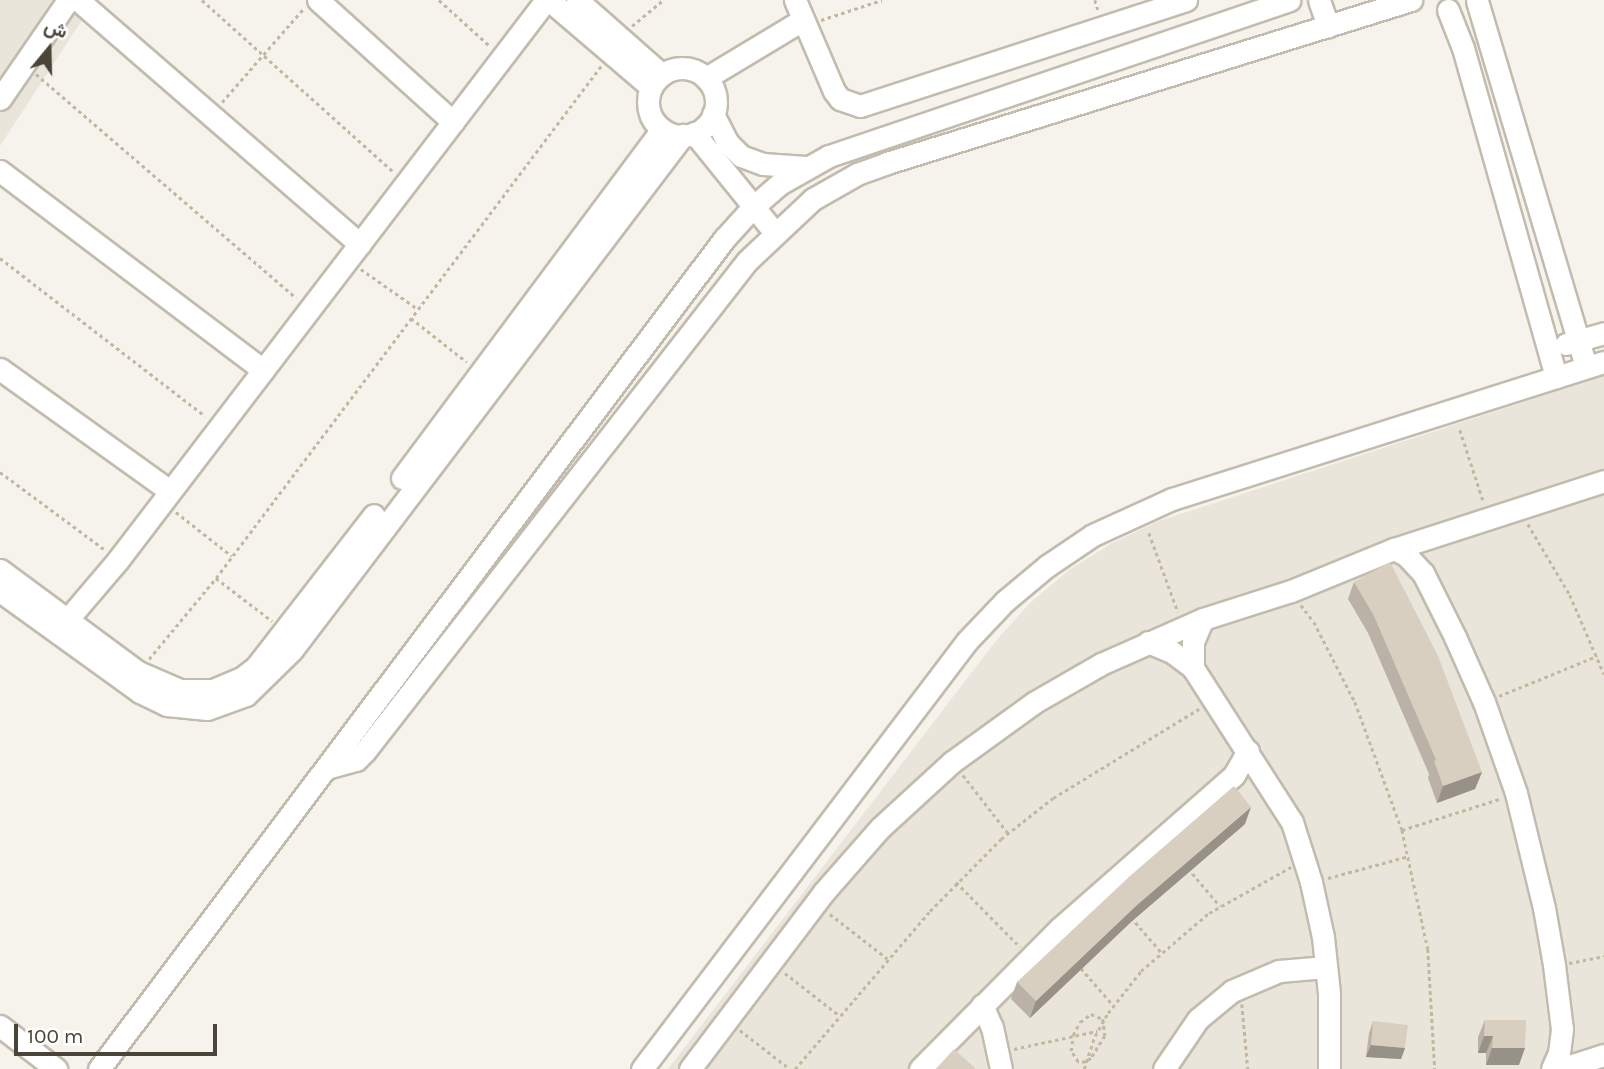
<!DOCTYPE html>
<html>
<head>
<meta charset="utf-8">
<style>
  body { margin:0 }
  #map { position:relative; width:1604px; height:1069px; overflow:hidden; background:#f6f3ec; font-family:Karla,Vazirmatn,sans-serif }
  div>[style] { position:absolute }
  .residential>* { inset:0; background:#eae5da }
  .path>* { height:2.5px; margin-top:-1.25px; transform-origin:0; background:repeating-linear-gradient(90deg,#c4b79f 0 3.5px,transparent 0 7px) }
  .roads { filter:drop-shadow(2px 0 #c2bbae) drop-shadow(-2px 0 #c2bbae) drop-shadow(0 2px #c2bbae) drop-shadow(0 -2px #c2bbae) }
  .minor>* { height:21px; margin:-10.5px; padding:0 10.5px; transform-origin:10.5px; border-radius:10.5px; background:#fff }
  .minor>.ring { margin:-10.5px; padding:0; box-sizing:content-box; background:none; border:21px solid #fff; border-radius:50% }
  .wall>* { inset:0; background:#bab2a6 }
  .shaded-wall>* { inset:0; background:#979187 }
  .building>* { inset:0; background:#d8cfc1 }
  span { translate:-50% -50%; white-space:nowrap; text-align:center; line-height:1.15; -webkit-text-stroke:7px #fff; paint-order:stroke }
  .north { position:absolute; left:14px; top:14px; width:70px; height:70px; -webkit-text-stroke:5px #fff; paint-order:stroke; rotate:19deg; font-size:19px; font-weight:700; line-height:28px; text-align:center; color:#4b4439 }
  .north::after { content:''; display:block; margin:auto; width:24px; height:32px; background:#4b4439; clip-path:polygon(50% 0,100% 100%,50% 72%,0 100%) }
  .scale { position:absolute; left:14px; top:1024px; width:203px; height:32px; box-sizing:border-box; border:4px solid #4b4439; border-top:0; padding-left:9px; font-size:21px; line-height:24px; white-space:nowrap; color:#4b4439; -webkit-text-stroke:5px #fff; paint-order:stroke }
</style>
</head>
<body>
<div id="map">
  <div class="residential">
    <div style="clip-path:polygon(0 0,95px 0,0 146px)"></div>
    <div style="clip-path:polygon(1604px 376px,1604px 1069px,668px 1069px,995px 642px,1029px 604px,1069px 570px,1112px 543px,1159px 521px)"></div>
  </div>
  <div class="path">
    <div style="left:202px;top:0;width:259px;rotate:41.9deg"></div>
    <div style="left:439px;top:0;width:70px;rotate:42.1deg"></div>
    <div style="left:1095px;top:0;width:10px;rotate:73deg"></div>
    <div style="left:821px;top:20px;width:64px;rotate:-18.2deg"></div>
    <div style="left:632px;top:26px;width:40px;rotate:-40deg"></div>
    <div style="left:36px;top:74px;width:343px;rotate:40.7deg"></div>
    <div style="left:222px;top:102px;width:123px;rotate:-48.9deg"></div>
    <div style="left:0;top:258px;width:259px;rotate:37.6deg"></div>
    <div style="left:361px;top:269px;width:70px;rotate:35.1deg"></div>
    <div style="left:411px;top:318px;width:71px;rotate:38.2deg"></div>
    <div style="left:1460px;top:430px;width:77px;rotate:71.8deg"></div>
    <div style="left:0;top:472px;width:129px;rotate:36.5deg"></div>
    <div style="left:176px;top:512px;width:71px;rotate:38.2deg"></div>
    <div style="left:1528px;top:524px;width:82px;rotate:59.4deg"></div>
    <div style="left:1570px;top:595px;width:86px;rotate:66.7deg"></div>
    <div style="left:1149px;top:533px;width:84px;rotate:69.8deg"></div>
    <div style="left:216px;top:578px;width:71px;rotate:37.5deg"></div>
    <div style="left:1301px;top:605px;width:21px;rotate:53deg"></div>
    <div style="left:1314px;top:622px;width:90px;rotate:62.9deg"></div>
    <div style="left:1355px;top:702px;width:136px;rotate:69.8deg"></div>
    <div style="left:1402px;top:830px;width:122px;rotate:77.7deg"></div>
    <div style="left:1428px;top:949px;width:120px;rotate:86.7deg"></div>
    <div style="left:149px;top:659px;width:105px;rotate:-50.4deg"></div>
    <div style="left:216px;top:578px;width:641px;rotate:-53.06deg"></div>
    <div style="left:1499px;top:696px;width:106px;rotate:-22.2deg"></div>
    <div style="left:963px;top:775px;width:73px;rotate:52.2deg"></div>
    <div style="left:1402px;top:830px;width:102px;rotate:-17.7deg"></div>
    <div style="left:1188px;top:868px;width:50px;rotate:49.9deg"></div>
    <div style="left:1328px;top:878px;width:84px;rotate:-15.2deg"></div>
    <div style="left:956px;top:882px;width:91px;rotate:45.4deg"></div>
    <div style="left:830px;top:914px;width:73px;rotate:37.8deg"></div>
    <div style="left:1131px;top:917px;width:46px;rotate:49.4deg"></div>
    <div style="left:1569px;top:963px;width:36px;rotate:-11deg"></div>
    <div style="left:1081px;top:968px;width:49px;rotate:49.1deg"></div>
    <div style="left:785px;top:973px;width:70px;rotate:38deg"></div>
    <div style="left:1242px;top:1004px;width:65px;rotate:84.7deg"></div>
    <div style="left:1091px;top:1014px;width:13px;rotate:23deg"></div>
    <div style="left:1103px;top:1019px;width:17px;rotate:83deg"></div>
    <div style="left:1105px;top:1036px;width:26px;rotate:122deg"></div>
    <div style="left:1091px;top:1058px;width:6px;rotate:141deg"></div>
    <div style="left:1086px;top:1062px;width:8px;rotate:180deg"></div>
    <div style="left:1078px;top:1062px;width:13px;rotate:-122deg"></div>
    <div style="left:1071px;top:1051px;width:16px;rotate:-83deg"></div>
    <div style="left:1073px;top:1035px;width:15px;rotate:-62deg"></div>
    <div style="left:1080px;top:1022px;width:14px;rotate:-36deg"></div>
    <div style="left:740px;top:1030px;width:63px;rotate:38deg"></div>
    <div style="left:1014px;top:1049px;width:85px;rotate:-12.2deg"></div>
    <div style="left:795px;top:1069px;width:208px;rotate:-49.5deg"></div>
    <div style="left:930px;top:911px;width:101px;rotate:-45.4deg"></div>
    <div style="left:1001px;top:839px;width:66px;rotate:-38.3deg"></div>
    <div style="left:1053px;top:798px;width:171px;rotate:-31.4deg"></div>
    <div style="left:1084px;top:1069px;width:35px;rotate:-72deg"></div>
    <div style="left:1095px;top:1036px;width:26px;rotate:-61deg"></div>
    <div style="left:1108px;top:1013px;width:53px;rotate:-51.8deg"></div>
    <div style="left:1141px;top:971px;width:89px;rotate:-40.5deg"></div>
    <div style="left:1209px;top:913px;width:94px;rotate:-29.3deg"></div>
  </div>
  <div class="roads">
    <div class="minor">
      <div style="left:78px;top:0;width:373px;rotate:40.9deg"></div>
      <div style="left:318px;top:0;width:182px;rotate:42.1deg"></div>
      <div style="left:549px;top:0;width:134px;rotate:40.5deg"></div>
      <div style="left:577px;top:0;width:113px;rotate:41.4deg"></div>
      <div style="left:795px;top:0;width:99px;rotate:66.8deg"></div>
      <div style="left:834px;top:91px;width:10px;rotate:53deg"></div>
      <div style="left:840px;top:99px;width:21px;rotate:19deg"></div>
      <div style="left:860px;top:106px;width:343px;rotate:-18deg"></div>
      <div style="left:1319px;top:0;width:28px;rotate:71deg"></div>
      <div style="left:1477px;top:1px;width:382px;rotate:73.4deg"></div>
      <div style="left:1448px;top:10px;width:41px;rotate:68.5deg"></div>
      <div style="left:1463px;top:48px;width:342px;rotate:74.2deg"></div>
      <div class="ring" style="left:648px;top:68px;width:47px;height:47px"></div>
      <div style="left:706px;top:78px;width:112px;rotate:-31.1deg"></div>
      <div style="left:0;top:99px;width:120px;rotate:-55.5deg"></div>
      <div style="left:713px;top:114px;width:31px;rotate:63deg"></div>
      <div style="left:727px;top:142px;width:20px;rotate:45deg"></div>
      <div style="left:741px;top:156px;width:23px;rotate:20deg"></div>
      <div style="left:763px;top:164px;width:43px;rotate:4deg"></div>
      <div style="left:694px;top:133px;width:129px;rotate:51deg"></div>
      <div style="left:0;top:171px;width:330px;rotate:37.1deg"></div>
      <div style="left:1566px;top:344px;width:40px;rotate:-16deg"></div>
      <div style="left:0;top:369px;width:209px;rotate:35.7deg"></div>
      <div style="left:402px;top:478px;width:435px;rotate:-53.3deg"></div>
      <div style="left:1394px;top:549px;width:13px;rotate:27deg"></div>
      <div style="left:1406px;top:555px;width:25px;rotate:47deg"></div>
      <div style="left:1423px;top:573px;width:72px;rotate:63.4deg"></div>
      <div style="left:1455px;top:637px;width:71px;rotate:66deg"></div>
      <div style="left:1484px;top:702px;width:96px;rotate:70.6deg"></div>
      <div style="left:1516px;top:793px;width:118px;rotate:76.3deg"></div>
      <div style="left:1544px;top:908px;width:58px;rotate:80deg"></div>
      <div style="left:1554px;top:965px;width:64px;rotate:82.9deg"></div>
      <div style="left:1562px;top:1029px;width:24px;rotate:97deg"></div>
      <div style="left:1559px;top:1053px;width:17px;rotate:114deg"></div>
      <div style="left:0;top:570px;width:172px;rotate:36.5deg"></div>
      <div style="left:138px;top:672px;width:46px;rotate:23.2deg"></div>
      <div style="left:180px;top:690px;width:33px"></div>
      <div style="left:213px;top:690px;width:33px;rotate:-23deg"></div>
      <div style="left:243px;top:677px;width:16px;rotate:-38deg"></div>
      <div style="left:256px;top:667px;width:192px;rotate:-52.2deg"></div>
      <div style="left:0;top:591px;width:173px;rotate:35.8deg"></div>
      <div style="left:140px;top:692px;width:30px;rotate:26deg"></div>
      <div style="left:167px;top:705px;width:40px;rotate:5.7deg"></div>
      <div style="left:207px;top:709px;width:41px;rotate:-19.7deg"></div>
      <div style="left:246px;top:695px;width:64px;rotate:-44.4deg"></div>
      <div style="left:292px;top:650px;width:647px;rotate:-52.79deg"></div>
      <div style="left:67px;top:620px;width:79px;rotate:-49.6deg"></div>
      <div style="left:118px;top:560px;width:705px;rotate:-52.61deg"></div>
      <div style="left:1148px;top:642px;width:26px;rotate:23deg"></div>
      <div style="left:1172px;top:652px;width:26px;rotate:37deg"></div>
      <div style="left:1193px;top:668px;width:183px;rotate:57.3deg"></div>
      <div style="left:1292px;top:822px;width:63px;rotate:72.4deg"></div>
      <div style="left:1311px;top:882px;width:56px;rotate:77.7deg"></div>
      <div style="left:1323px;top:937px;width:56px;rotate:83.9deg"></div>
      <div style="left:1329px;top:993px;width:76px;rotate:90deg"></div>
      <div style="left:1193px;top:668px;width:26px;rotate:-90deg"></div>
      <div style="left:1193px;top:642px;width:25px;rotate:-67deg"></div>
      <div style="left:326px;top:768px;width:31px;rotate:-15deg"></div>
      <div style="left:356px;top:760px;width:13px;rotate:-45deg"></div>
      <div style="left:365px;top:751px;width:621px;rotate:-52.06deg"></div>
      <div style="left:747px;top:261px;width:91px;rotate:-43.2deg"></div>
      <div style="left:813px;top:199px;width:51px;rotate:-29.6deg"></div>
      <div style="left:857px;top:174px;width:32px;rotate:-20deg"></div>
      <div style="left:887px;top:163px;width:549px;rotate:-17.28deg"></div>
      <div style="left:982px;top:1005px;width:24px;rotate:66deg"></div>
      <div style="left:992px;top:1027px;width:43px;rotate:77.9deg"></div>
      <div style="left:0;top:1026px;width:71px;rotate:37.5deg"></div>
      <div style="left:99px;top:1069px;width:1039px;rotate:-53.02deg"></div>
      <div style="left:724px;top:239px;width:43px;rotate:-47.8deg"></div>
      <div style="left:753px;top:207px;width:37px;rotate:-41deg"></div>
      <div style="left:781px;top:183px;width:55px;rotate:-29.4deg"></div>
      <div style="left:829px;top:156px;width:486px;rotate:-18.7deg"></div>
      <div style="left:642px;top:1069px;width:537px;rotate:-52.79deg"></div>
      <div style="left:967px;top:641px;width:55px;rotate:-46.5deg"></div>
      <div style="left:1005px;top:601px;width:55px;rotate:-39.8deg"></div>
      <div style="left:1047px;top:566px;width:55px;rotate:-34deg"></div>
      <div style="left:1093px;top:535px;width:87px;rotate:-24.5deg"></div>
      <div style="left:1172px;top:499px;width:453px;rotate:-17.6deg"></div>
      <div style="left:690px;top:1069px;width:221px;rotate:-52.9deg"></div>
      <div style="left:823px;top:893px;width:86px;rotate:-48.8deg"></div>
      <div style="left:880px;top:828px;width:98px;rotate:-42.5deg"></div>
      <div style="left:952px;top:762px;width:102px;rotate:-35.9deg"></div>
      <div style="left:1035px;top:702px;width:76px;rotate:-29.9deg"></div>
      <div style="left:1101px;top:664px;width:111px;rotate:-23.8deg"></div>
      <div style="left:1203px;top:619px;width:92px;rotate:-17.7deg"></div>
      <div style="left:1291px;top:591px;width:111px;rotate:-22.2deg"></div>
      <div style="left:1394px;top:549px;width:221px;rotate:-17.9deg"></div>
      <div style="left:920px;top:1069px;width:197px;rotate:-45.2deg"></div>
      <div style="left:1059px;top:929px;width:233px;rotate:-41.3deg"></div>
      <div style="left:1234px;top:775px;width:28px;rotate:-60deg"></div>
      <div style="left:1164px;top:1069px;width:60px;rotate:-55.8deg"></div>
      <div style="left:1198px;top:1019px;width:44px;rotate:-39.5deg"></div>
      <div style="left:1232px;top:991px;width:51px;rotate:-23.1deg"></div>
      <div style="left:1279px;top:971px;width:47px;rotate:-4.9deg"></div>
      <div style="left:1560px;top:1069px;width:46px;rotate:-17.7deg"></div>
    </div>
  </div>
  <div class="wall">
    <div style="clip-path:polygon(1354px 582px,1482px 772px,1475px 789px,1437px 803px,1428px 778px,1429px 774px,1368px 633px,1348px 599px)"></div>
    <div style="clip-path:polygon(1245px 824px,1131px 922px,1030px 1018px,1011px 999px,1017px 982px)"></div>
    <div style="clip-path:polygon(1485px 1020px,1519px 1065px,1486px 1065px,1486px 1053px,1478px 1053px,1478px 1037px)"></div>
    <div style="clip-path:polygon(1373px 1021px,1405px 1048px,1401px 1059px,1366px 1057px,1369px 1033px)"></div>
  </div>
  <div class="shaded-wall">
    <div style="clip-path:polygon(1482px 772px,1475px 789px,1437px 803px,1443px 786px)"></div>
    <div style="clip-path:polygon(1251px 807px,1245px 824px,1131px 922px,1030px 1018px,1036px 1001px,1137px 905px)"></div>
    <div style="clip-path:polygon(1484px 1036px,1493px 1036px,1486px 1053px,1478px 1053px)"></div>
    <div style="clip-path:polygon(1371px 1045px,1405px 1048px,1401px 1059px,1366px 1057px)"></div>
    <div style="clip-path:polygon(1492px 1048px,1525px 1048px,1519px 1065px,1486px 1065px)"></div>
  </div>
  <div class="building">
    <div style="clip-path:polygon(1390px 562px,1438px 656px,1482px 772px,1443px 786px,1434px 761px,1436px 760px,1374px 616px,1354px 582px)"></div>
    <div style="clip-path:polygon(1234px 786px,1251px 807px,1137px 905px,1036px 1001px,1017px 982px,1130px 876px)"></div>
    <div style="clip-path:polygon(1485px 1020px,1526px 1020px,1525px 1048px,1492px 1048px,1493px 1036px,1484px 1036px)"></div>
    <div style="clip-path:polygon(1373px 1021px,1408px 1025px,1405px 1048px,1371px 1045px)"></div>
    <div style="clip-path:polygon(954px 1049px,975px 1068px,975px 1069px,936px 1069px)"></div>
  </div>
  <div class="north">ش</div>
  <div class="scale">100 m</div>
</div>
</body>
</html>
